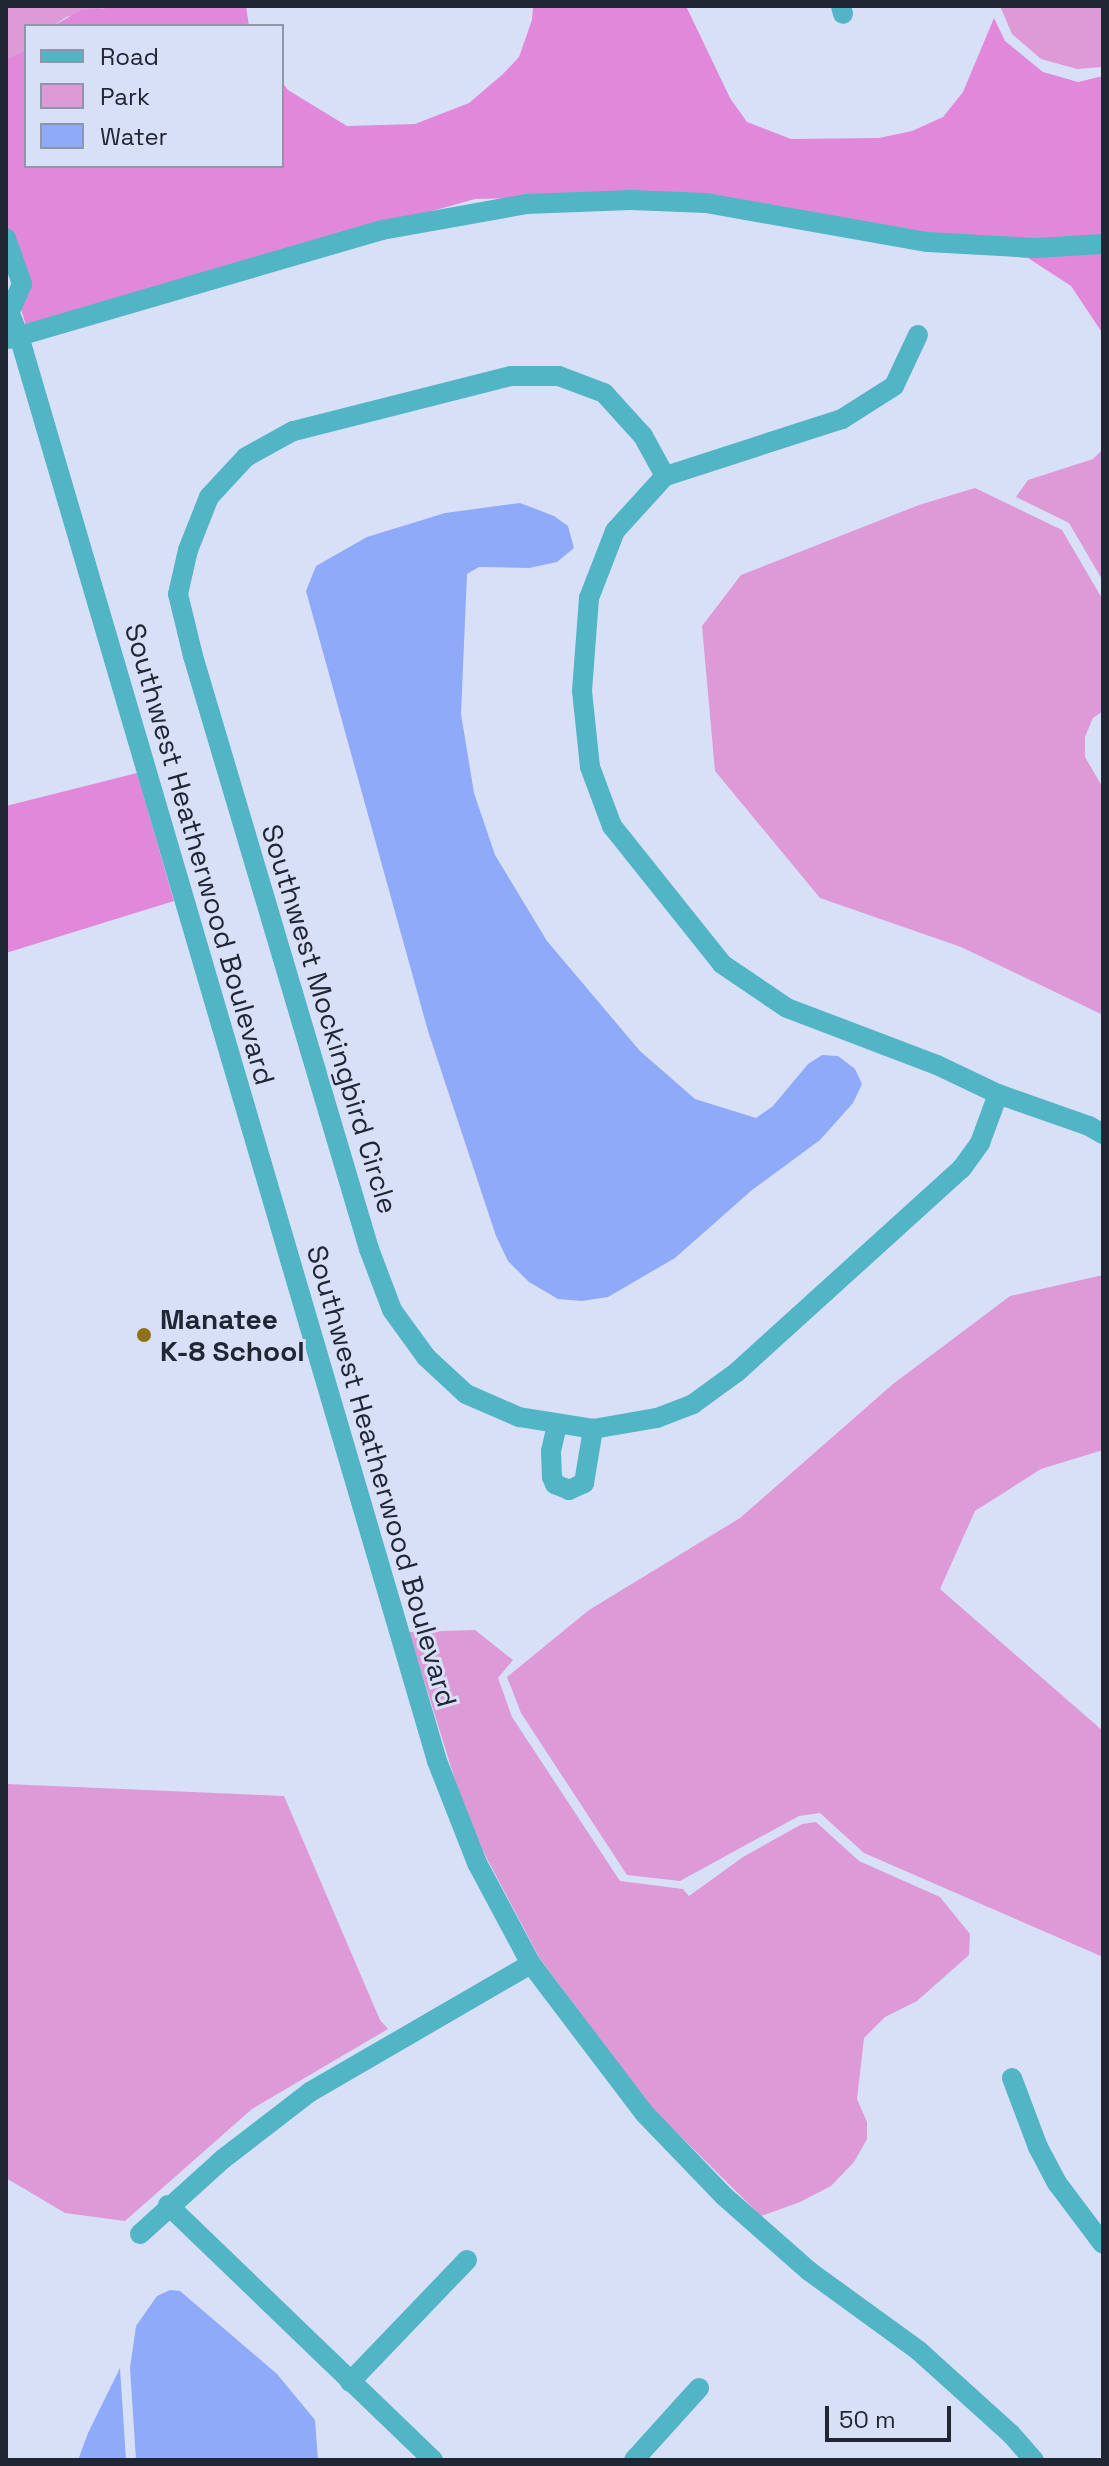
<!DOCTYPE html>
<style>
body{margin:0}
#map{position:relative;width:1109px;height:2466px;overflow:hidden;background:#d8e0f8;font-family:"Space Grotesk",sans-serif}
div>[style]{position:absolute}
.green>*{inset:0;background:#de99d7}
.forest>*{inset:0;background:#e288db}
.water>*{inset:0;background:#90aafa}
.minor>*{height:20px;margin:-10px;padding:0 10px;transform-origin:10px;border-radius:10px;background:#52b5c5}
.dots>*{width:22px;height:22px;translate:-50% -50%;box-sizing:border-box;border:4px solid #d8e0f8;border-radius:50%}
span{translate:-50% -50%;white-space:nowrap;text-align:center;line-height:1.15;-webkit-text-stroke:6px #d8e0f8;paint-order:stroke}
.street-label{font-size:28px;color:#212634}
.poi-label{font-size:28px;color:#212634;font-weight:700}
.left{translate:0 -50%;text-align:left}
.frame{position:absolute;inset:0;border:8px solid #212634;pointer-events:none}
.legend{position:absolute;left:24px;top:24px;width:260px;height:144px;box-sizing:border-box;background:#d8e0f8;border:2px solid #8f96aa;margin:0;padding:10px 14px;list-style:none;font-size:24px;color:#212634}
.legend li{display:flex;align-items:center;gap:16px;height:40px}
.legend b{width:40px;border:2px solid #8f96aa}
.scale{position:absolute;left:825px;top:2406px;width:126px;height:36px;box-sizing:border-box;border:4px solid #212634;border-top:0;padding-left:10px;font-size:24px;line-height:28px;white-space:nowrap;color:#212634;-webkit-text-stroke:6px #d8e0f8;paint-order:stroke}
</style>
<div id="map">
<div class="green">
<div style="clip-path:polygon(6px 6px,133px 6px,103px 8px,66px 17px,53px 26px,26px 26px,26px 50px,6px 59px)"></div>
<div style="clip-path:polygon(1000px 6px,1103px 6px,1103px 67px,1077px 69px,1041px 59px,1012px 34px)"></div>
<div style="clip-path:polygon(1103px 449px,1103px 581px,1069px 523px,1016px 497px,1028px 480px,1093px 459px)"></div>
<div style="clip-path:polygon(975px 488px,1062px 530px,1103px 600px,1103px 711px,1093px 718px,1085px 737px,1085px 757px,1103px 788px,1103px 1015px,961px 947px,820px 898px,715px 771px,702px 626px,741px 575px,919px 505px)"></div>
<div style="clip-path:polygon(1103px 1275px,1103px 1450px,1041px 1469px,975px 1511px,940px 1589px,1103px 1731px,1103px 1957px,864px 1853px,820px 1813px,799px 1816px,680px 1881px,627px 1875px,521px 1713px,507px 1677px,589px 1610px,740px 1518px,893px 1384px,1010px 1296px)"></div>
<div style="clip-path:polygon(475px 1630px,513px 1660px,498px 1678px,512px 1717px,620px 1881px,683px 1889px,689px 1896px,743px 1857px,802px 1824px,816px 1822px,859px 1861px,940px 1897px,970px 1934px,969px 1955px,917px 2001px,885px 2017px,864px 2038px,857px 2099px,867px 2122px,867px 2139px,854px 2162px,831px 2186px,800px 2202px,761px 2216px,652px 2108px,540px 1959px,482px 1849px,456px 1783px,409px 1632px)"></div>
<div style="clip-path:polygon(6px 1784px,284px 1796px,380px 2020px,388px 2029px,252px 2109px,125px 2221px,65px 2213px,6px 2178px)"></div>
</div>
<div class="forest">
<div style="clip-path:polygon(133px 6px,246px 6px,249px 26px,53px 26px,81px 10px)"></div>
<div style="clip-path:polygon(533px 6px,686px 6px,730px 98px,747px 122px,791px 139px,879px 138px,912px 131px,943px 117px,963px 92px,994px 18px,1005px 41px,1043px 72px,1078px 82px,1103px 76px,1103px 235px,1037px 239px,930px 233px,707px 194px,475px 199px,26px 325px,6px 264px,6px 59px,26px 50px,26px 166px,282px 166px,282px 82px,288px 90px,347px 126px,415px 124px,469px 103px,503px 74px,519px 57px,532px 20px)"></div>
<div style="clip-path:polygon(1103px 253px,1103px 334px,1071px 286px,1028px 258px,998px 255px)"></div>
<div style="clip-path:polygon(137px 773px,174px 901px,6px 953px,6px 806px)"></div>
</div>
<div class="water">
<div style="clip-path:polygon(520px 503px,554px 516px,568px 526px,574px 548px,557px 562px,529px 568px,479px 567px,467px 574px,461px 714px,474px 793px,495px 855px,547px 941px,640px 1051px,695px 1099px,756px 1118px,773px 1106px,808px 1064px,822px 1055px,838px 1056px,855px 1069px,862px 1084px,853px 1103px,820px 1140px,752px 1190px,675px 1258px,608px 1297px,582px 1301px,558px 1299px,529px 1282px,508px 1261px,496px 1236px,428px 1031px,306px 591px,316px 566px,367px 537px,445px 513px)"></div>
<div style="clip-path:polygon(170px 2290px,180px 2291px,277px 2374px,315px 2420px,318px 2460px,136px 2460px,130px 2368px,136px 2326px,157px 2296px)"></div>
<div style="clip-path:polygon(120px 2368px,126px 2460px,78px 2460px,88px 2433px)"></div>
</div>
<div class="minor">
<div style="left:841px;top:6px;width:8px;rotate:76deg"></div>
<div style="left:6px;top:238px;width:49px;rotate:70.8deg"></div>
<div style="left:22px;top:284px;width:27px;rotate:114deg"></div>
<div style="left:6px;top:304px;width:35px;rotate:68deg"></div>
<div style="left:19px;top:336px;width:1485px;rotate:73.65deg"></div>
<div style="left:437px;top:1761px;width:110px;rotate:68.6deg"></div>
<div style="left:477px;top:1863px;width:115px;rotate:61.9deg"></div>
<div style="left:531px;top:1964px;width:188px;rotate:52.8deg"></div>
<div style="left:645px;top:2114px;width:115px;rotate:46.1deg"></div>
<div style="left:725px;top:2197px;width:112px;rotate:41.4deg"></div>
<div style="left:809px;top:2271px;width:136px;rotate:36deg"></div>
<div style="left:919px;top:2351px;width:124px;rotate:42.1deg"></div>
<div style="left:1011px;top:2434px;width:35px;rotate:49deg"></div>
<div style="left:918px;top:335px;width:56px;rotate:115.2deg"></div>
<div style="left:894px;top:386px;width:62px;rotate:147.6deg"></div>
<div style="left:842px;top:419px;width:186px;rotate:162.1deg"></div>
<div style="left:665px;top:476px;width:74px;rotate:132.3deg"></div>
<div style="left:615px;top:531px;width:72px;rotate:111.2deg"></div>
<div style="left:589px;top:598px;width:93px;rotate:94.3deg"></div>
<div style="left:582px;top:691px;width:76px;rotate:84deg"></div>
<div style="left:590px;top:767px;width:63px;rotate:69.6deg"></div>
<div style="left:612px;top:826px;width:176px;rotate:51.4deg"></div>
<div style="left:722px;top:964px;width:78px;rotate:34.1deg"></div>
<div style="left:787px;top:1008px;width:160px;rotate:20.8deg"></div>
<div style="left:937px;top:1065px;width:68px;rotate:25.4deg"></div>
<div style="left:998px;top:1094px;width:96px;rotate:19.4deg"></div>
<div style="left:1089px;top:1126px;width:16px;rotate:30deg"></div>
<div style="left:9px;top:339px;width:389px;rotate:-16.3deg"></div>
<div style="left:382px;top:230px;width:146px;rotate:-10.2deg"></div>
<div style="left:526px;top:204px;width:105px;rotate:-2.2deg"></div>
<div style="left:631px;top:200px;width:75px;rotate:2.3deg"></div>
<div style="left:706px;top:203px;width:225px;rotate:10deg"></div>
<div style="left:928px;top:242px;width:108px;rotate:3.2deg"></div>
<div style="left:1036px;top:248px;width:67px;rotate:-3.4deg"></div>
<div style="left:665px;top:476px;width:46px;rotate:-118.8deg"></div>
<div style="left:643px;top:436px;width:58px;rotate:-132.2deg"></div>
<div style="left:604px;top:393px;width:48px;rotate:-159.3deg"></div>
<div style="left:559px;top:376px;width:48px;rotate:180deg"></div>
<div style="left:511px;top:376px;width:225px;rotate:165.8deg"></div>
<div style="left:293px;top:431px;width:54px;rotate:151deg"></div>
<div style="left:246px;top:457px;width:54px;rotate:132.8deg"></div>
<div style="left:209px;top:497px;width:57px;rotate:111.6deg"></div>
<div style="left:188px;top:550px;width:45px;rotate:102.8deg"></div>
<div style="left:178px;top:594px;width:64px;rotate:76.4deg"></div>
<div style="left:193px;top:656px;width:619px;rotate:73.47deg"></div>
<div style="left:369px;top:1249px;width:65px;rotate:69.3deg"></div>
<div style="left:392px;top:1310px;width:58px;rotate:54.1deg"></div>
<div style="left:426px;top:1357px;width:54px;rotate:42.8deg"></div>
<div style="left:466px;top:1394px;width:58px;rotate:23.5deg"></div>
<div style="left:519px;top:1417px;width:75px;rotate:9.2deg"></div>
<div style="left:593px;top:1429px;width:65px;rotate:-9.8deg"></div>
<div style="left:657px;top:1418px;width:39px;rotate:-21deg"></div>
<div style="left:693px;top:1404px;width:54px;rotate:-36deg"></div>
<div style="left:737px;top:1372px;width:304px;rotate:-42.2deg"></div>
<div style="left:962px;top:1168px;width:31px;rotate:-54deg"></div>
<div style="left:980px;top:1143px;width:52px;rotate:-69.8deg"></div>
<div style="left:557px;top:1425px;width:27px;rotate:103deg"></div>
<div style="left:551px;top:1451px;width:26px;rotate:88deg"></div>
<div style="left:552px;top:1477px;width:8px;rotate:67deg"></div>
<div style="left:555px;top:1484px;width:15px;rotate:23deg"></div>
<div style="left:569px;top:1490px;width:17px;rotate:-25deg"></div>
<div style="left:584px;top:1483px;width:55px;rotate:-80.5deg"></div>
<div style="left:1012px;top:2078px;width:74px;rotate:69.4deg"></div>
<div style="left:1038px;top:2147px;width:41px;rotate:62.2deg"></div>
<div style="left:1057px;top:2183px;width:76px;rotate:53deg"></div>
<div style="left:168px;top:2205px;width:368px;rotate:43.9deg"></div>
<div style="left:140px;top:2234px;width:112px;rotate:-42.1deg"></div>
<div style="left:223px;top:2159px;width:110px;rotate:-37.6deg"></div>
<div style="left:310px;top:2092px;width:255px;rotate:-30.1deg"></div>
<div style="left:350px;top:2382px;width:169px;rotate:-46.2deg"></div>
<div style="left:634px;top:2460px;width:97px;rotate:-47.9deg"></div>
</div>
<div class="dots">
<div style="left:144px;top:1335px;background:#8f7216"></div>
</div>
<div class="street-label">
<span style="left:200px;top:854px;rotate:74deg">Southwest Heatherwood Boulevard</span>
<span style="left:330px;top:1019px;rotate:73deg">Southwest Mockingbird Circle</span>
<span style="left:382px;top:1476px;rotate:74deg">Southwest Heatherwood Boulevard</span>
</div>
<div class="poi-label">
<span class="left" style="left:160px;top:1335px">Manatee<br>K-8 School</span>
</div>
<div class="frame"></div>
<ul class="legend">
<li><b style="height:10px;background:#52b5c5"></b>Road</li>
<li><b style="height:22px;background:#de99d7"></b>Park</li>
<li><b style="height:22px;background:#90aafa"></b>Water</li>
</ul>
<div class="scale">50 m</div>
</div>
